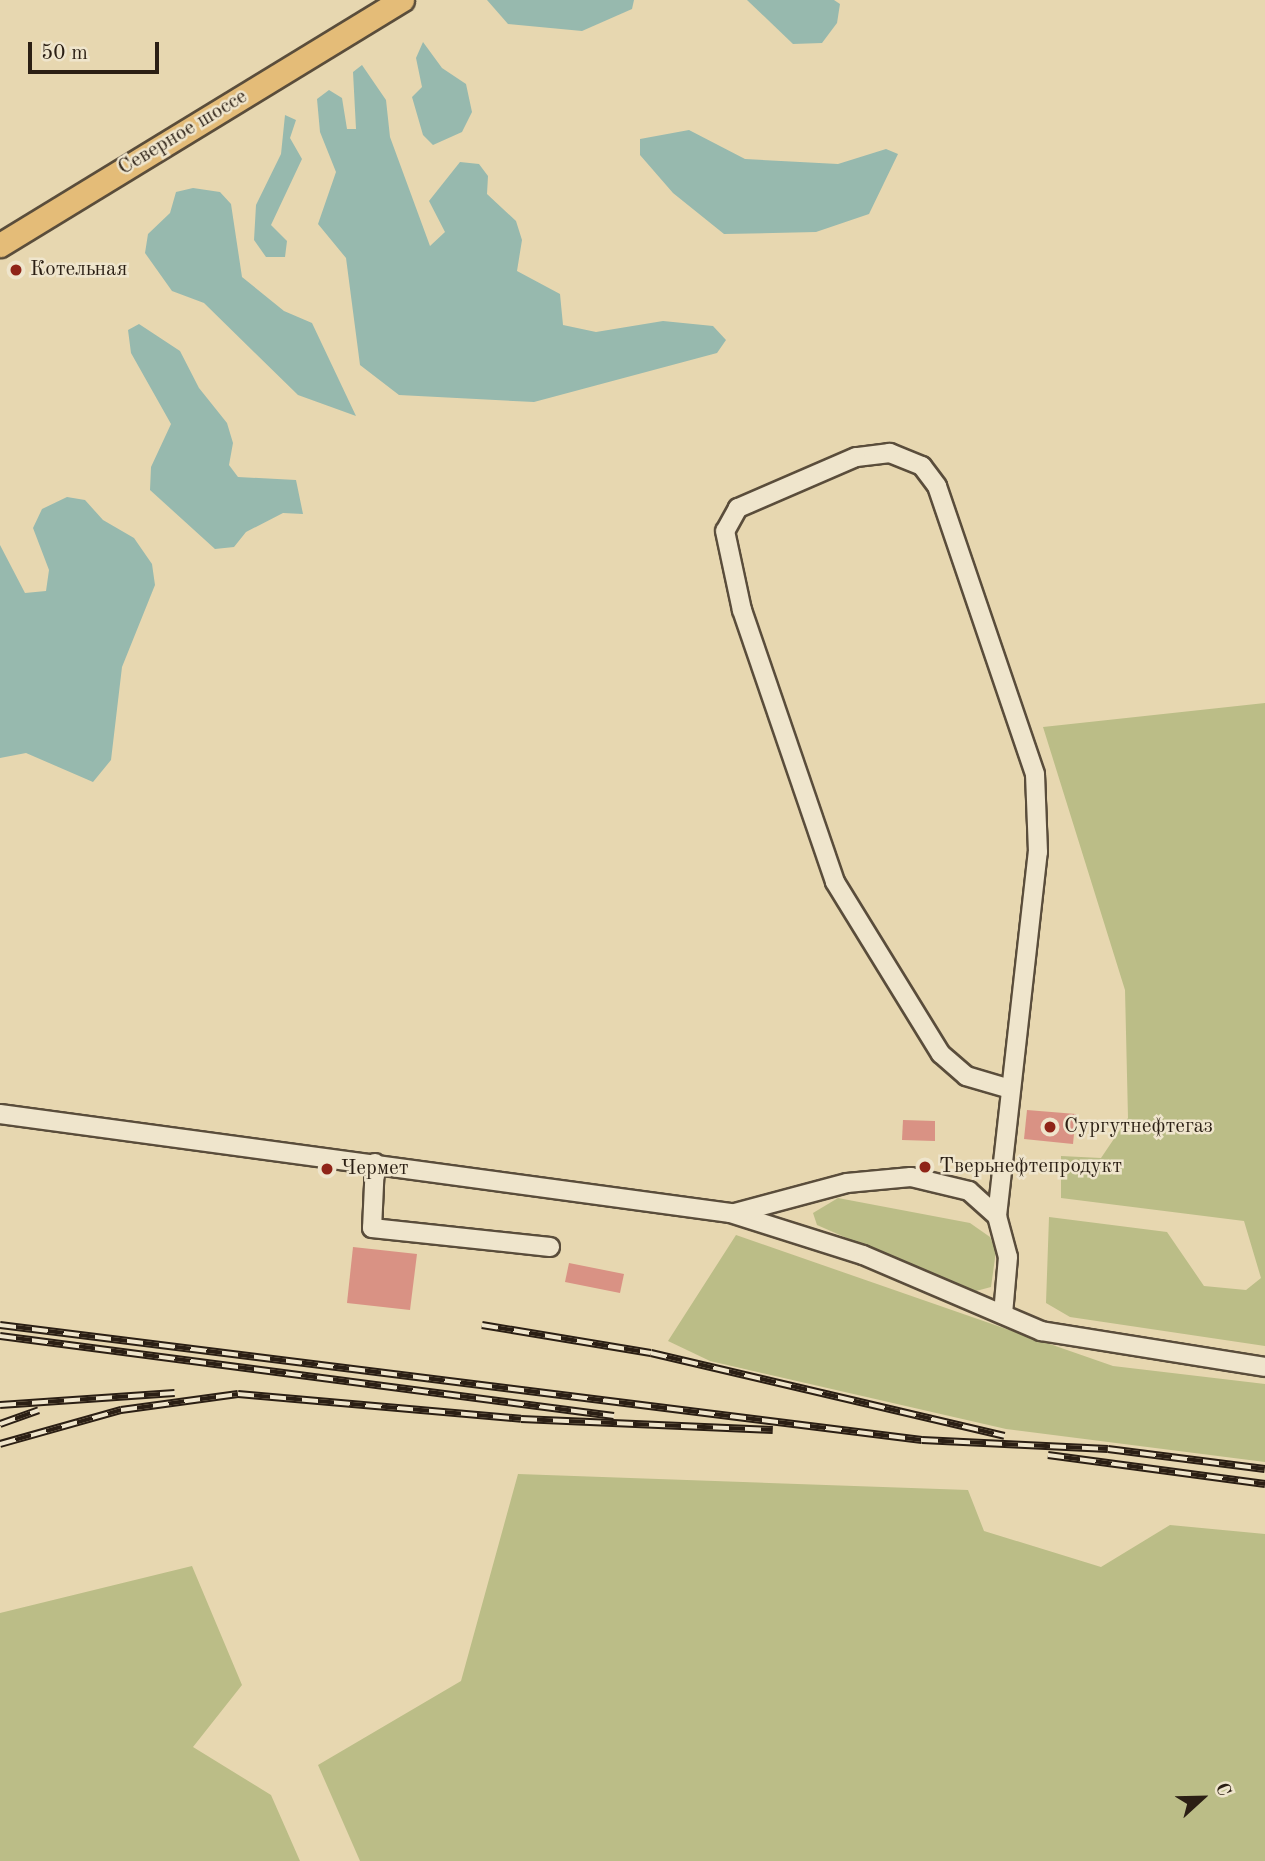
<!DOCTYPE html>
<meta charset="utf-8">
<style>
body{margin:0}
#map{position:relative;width:1265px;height:1861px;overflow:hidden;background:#e7d7b0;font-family:"Old Standard TT",serif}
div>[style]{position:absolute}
.green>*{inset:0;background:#bbbd87}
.water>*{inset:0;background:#97b9ae}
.building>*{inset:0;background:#d99284}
.roads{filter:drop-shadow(2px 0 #5a4d3b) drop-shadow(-2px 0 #5a4d3b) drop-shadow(0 2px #5a4d3b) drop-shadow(0 -2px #5a4d3b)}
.minor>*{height:18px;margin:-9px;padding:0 9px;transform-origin:9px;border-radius:9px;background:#efe5cc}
.major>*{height:23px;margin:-11.5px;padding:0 11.5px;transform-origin:11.5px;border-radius:11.5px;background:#e4bc78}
.rail>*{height:8px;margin-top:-4px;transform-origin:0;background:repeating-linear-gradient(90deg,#efe5cc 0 16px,#2b1f14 0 32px);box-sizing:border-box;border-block:2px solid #2b1f14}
.dots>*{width:19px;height:19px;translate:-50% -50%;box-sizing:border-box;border:4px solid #efe5cc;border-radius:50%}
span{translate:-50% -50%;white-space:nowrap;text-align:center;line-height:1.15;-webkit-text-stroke:5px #efe5cc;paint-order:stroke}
.street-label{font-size:21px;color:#2b1f14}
.poi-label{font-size:21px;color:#2b1f14}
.left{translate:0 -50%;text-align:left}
.north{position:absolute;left:1167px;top:1763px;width:70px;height:70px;-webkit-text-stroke:5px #efe5cc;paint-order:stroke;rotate:68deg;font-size:19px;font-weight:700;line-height:28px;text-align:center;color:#2b1f14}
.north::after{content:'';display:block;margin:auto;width:24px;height:32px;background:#2b1f14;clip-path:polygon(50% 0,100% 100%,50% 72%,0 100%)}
.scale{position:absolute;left:28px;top:42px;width:131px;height:32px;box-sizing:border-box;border:4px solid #2b1f14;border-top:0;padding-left:9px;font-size:21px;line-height:24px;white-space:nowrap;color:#2b1f14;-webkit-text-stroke:5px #efe5cc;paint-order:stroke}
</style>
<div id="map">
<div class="green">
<div style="clip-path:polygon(1265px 703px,1265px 1346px,1070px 1317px,1046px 1303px,1049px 1217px,1167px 1232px,1204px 1286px,1246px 1290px,1261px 1278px,1244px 1221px,1061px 1198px,1061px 1156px,1101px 1158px,1128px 1118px,1125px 990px,1043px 727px)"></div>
<div style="clip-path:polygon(838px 1198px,970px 1223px,990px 1237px,996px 1251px,991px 1287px,976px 1291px,945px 1281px,817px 1225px,813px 1213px)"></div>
<div style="clip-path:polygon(736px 1235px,1113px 1366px,1265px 1384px,1265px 1462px,1006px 1429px,710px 1361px,668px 1341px)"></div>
<div style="clip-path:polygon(518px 1474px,968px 1490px,984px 1531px,1101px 1567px,1170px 1525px,1265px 1534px,1265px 1861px,360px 1861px,318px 1765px,461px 1681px)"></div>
<div style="clip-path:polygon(192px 1566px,242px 1685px,193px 1747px,271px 1795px,300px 1861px,0 1861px,0 1613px)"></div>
</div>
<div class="water">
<div style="clip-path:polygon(487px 0,634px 0,632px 9px,582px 31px,508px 24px)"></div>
<div style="clip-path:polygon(747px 0,834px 0,840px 4px,837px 23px,822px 43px,793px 44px)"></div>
<div style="clip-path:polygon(423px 42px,442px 68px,466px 84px,472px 112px,462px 132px,433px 145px,423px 135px,412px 97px,422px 87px,416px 58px)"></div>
<div style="clip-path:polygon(362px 65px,386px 100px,390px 137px,430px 246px,445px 232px,429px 201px,460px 162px,479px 164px,488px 176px,487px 194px,516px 221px,522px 240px,517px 271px,560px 294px,563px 325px,596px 332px,663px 321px,713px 326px,726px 340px,717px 353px,534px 402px,399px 395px,360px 365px,346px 258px,318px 224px,336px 172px,320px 132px,317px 99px,329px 90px,342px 98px,347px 129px,356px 129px,353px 72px)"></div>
<div style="clip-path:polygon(285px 115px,296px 120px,290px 138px,302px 159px,271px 225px,287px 241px,285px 257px,266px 257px,254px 240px,256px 205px,281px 154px)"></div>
<div style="clip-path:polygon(689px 130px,745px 159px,838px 164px,886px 149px,898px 154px,869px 214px,816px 232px,724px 234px,673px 193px,640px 155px,640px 139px)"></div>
<div style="clip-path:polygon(193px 188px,220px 192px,231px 204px,242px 277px,284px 311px,312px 323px,356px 416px,298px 395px,204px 303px,172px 291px,145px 253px,148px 234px,170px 213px,176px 192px)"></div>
<div style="clip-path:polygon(139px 324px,180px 351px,199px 388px,227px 423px,233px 443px,229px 465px,238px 477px,296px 480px,303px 514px,283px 513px,246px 532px,234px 547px,215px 549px,150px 490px,151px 467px,171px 424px,131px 353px,128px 330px)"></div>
<div style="clip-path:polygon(67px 497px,85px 500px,103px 520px,134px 538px,152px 564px,155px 585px,122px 667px,111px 760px,93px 782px,26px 753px,0 758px,0 545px,25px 593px,46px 591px,49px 570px,33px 528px,42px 509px)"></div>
</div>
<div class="building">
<div style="clip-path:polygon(1027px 1110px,1076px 1114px,1073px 1144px,1024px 1139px)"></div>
<div style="clip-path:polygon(903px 1120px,935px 1121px,935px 1141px,902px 1140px)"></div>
<div style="clip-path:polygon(353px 1247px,417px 1254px,410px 1310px,347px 1303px)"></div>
<div style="clip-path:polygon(569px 1263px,624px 1274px,620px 1293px,565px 1282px)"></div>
</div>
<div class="roads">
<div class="minor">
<div style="left:0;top:1114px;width:737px;rotate:7.72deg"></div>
<div style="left:730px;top:1213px;width:139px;rotate:17.5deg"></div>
<div style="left:863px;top:1255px;width:194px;rotate:23.1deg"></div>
<div style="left:1041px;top:1331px;width:227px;rotate:9.1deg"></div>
<div style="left:375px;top:1163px;width:65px;rotate:92.6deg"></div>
<div style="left:372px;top:1228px;width:179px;rotate:6.1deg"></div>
<div style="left:735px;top:1213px;width:116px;rotate:-15deg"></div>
<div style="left:847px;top:1183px;width:64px;rotate:-5.4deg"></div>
<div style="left:911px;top:1177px;width:60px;rotate:13.6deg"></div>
<div style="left:969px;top:1191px;width:38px;rotate:42deg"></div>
<div style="left:997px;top:1216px;width:42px;rotate:75deg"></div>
<div style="left:1008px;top:1257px;width:57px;rotate:95deg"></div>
<div style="left:997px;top:1216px;width:366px;rotate:-83.6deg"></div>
<div style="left:1038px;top:852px;width:78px;rotate:-92.2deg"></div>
<div style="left:1035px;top:774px;width:304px;rotate:-108.8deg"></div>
<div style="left:937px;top:486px;width:25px;rotate:-127deg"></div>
<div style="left:922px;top:466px;width:35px;rotate:-158deg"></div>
<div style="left:890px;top:453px;width:34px;rotate:173deg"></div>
<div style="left:856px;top:457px;width:129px;rotate:156.6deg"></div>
<div style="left:738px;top:508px;width:26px;rotate:119deg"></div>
<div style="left:725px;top:531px;width:81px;rotate:77.9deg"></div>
<div style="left:742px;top:610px;width:287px;rotate:71.1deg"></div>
<div style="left:835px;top:882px;width:202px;rotate:58.4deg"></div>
<div style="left:941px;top:1054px;width:33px;rotate:41deg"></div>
<div style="left:966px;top:1076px;width:43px;rotate:16.3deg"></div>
</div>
<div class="major">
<div style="left:0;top:245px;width:471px;rotate:-31.4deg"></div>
</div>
</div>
<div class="rail">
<div style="left:0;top:1325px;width:929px;rotate:7.11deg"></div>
<div style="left:922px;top:1440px;width:186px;rotate:2.8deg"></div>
<div style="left:1108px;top:1449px;width:158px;rotate:7.3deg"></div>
<div style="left:482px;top:1325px;width:171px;rotate:9.4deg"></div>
<div style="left:651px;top:1353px;width:363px;rotate:13.2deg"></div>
<div style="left:0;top:1336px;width:619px;rotate:7.42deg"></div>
<div style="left:0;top:1405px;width:175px;rotate:-3.9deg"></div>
<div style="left:0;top:1424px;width:41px;rotate:-19.7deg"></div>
<div style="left:0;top:1444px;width:126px;rotate:-15.7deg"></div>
<div style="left:121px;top:1410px;width:118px;rotate:-7.8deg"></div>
<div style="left:238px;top:1394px;width:284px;rotate:5deg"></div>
<div style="left:521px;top:1419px;width:252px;rotate:2.5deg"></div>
<div style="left:1048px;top:1455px;width:219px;rotate:7.6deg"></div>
</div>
<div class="dots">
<div style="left:16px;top:270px;background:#8f2418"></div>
<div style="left:1050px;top:1127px;background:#8f2418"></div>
<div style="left:925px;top:1167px;background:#8f2418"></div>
<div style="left:327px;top:1169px;background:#8f2418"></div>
</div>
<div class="street-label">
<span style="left:183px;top:133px;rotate:-31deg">Северное шоссе</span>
</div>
<div class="poi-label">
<span class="left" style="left:30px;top:270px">Котельная</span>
<span class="left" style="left:1064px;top:1127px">Сургутнефтегаз</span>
<span class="left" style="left:939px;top:1167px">Тверьнефтепродукт</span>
<span class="left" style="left:341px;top:1169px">Чермет</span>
</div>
<div class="north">С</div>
<div class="scale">50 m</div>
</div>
